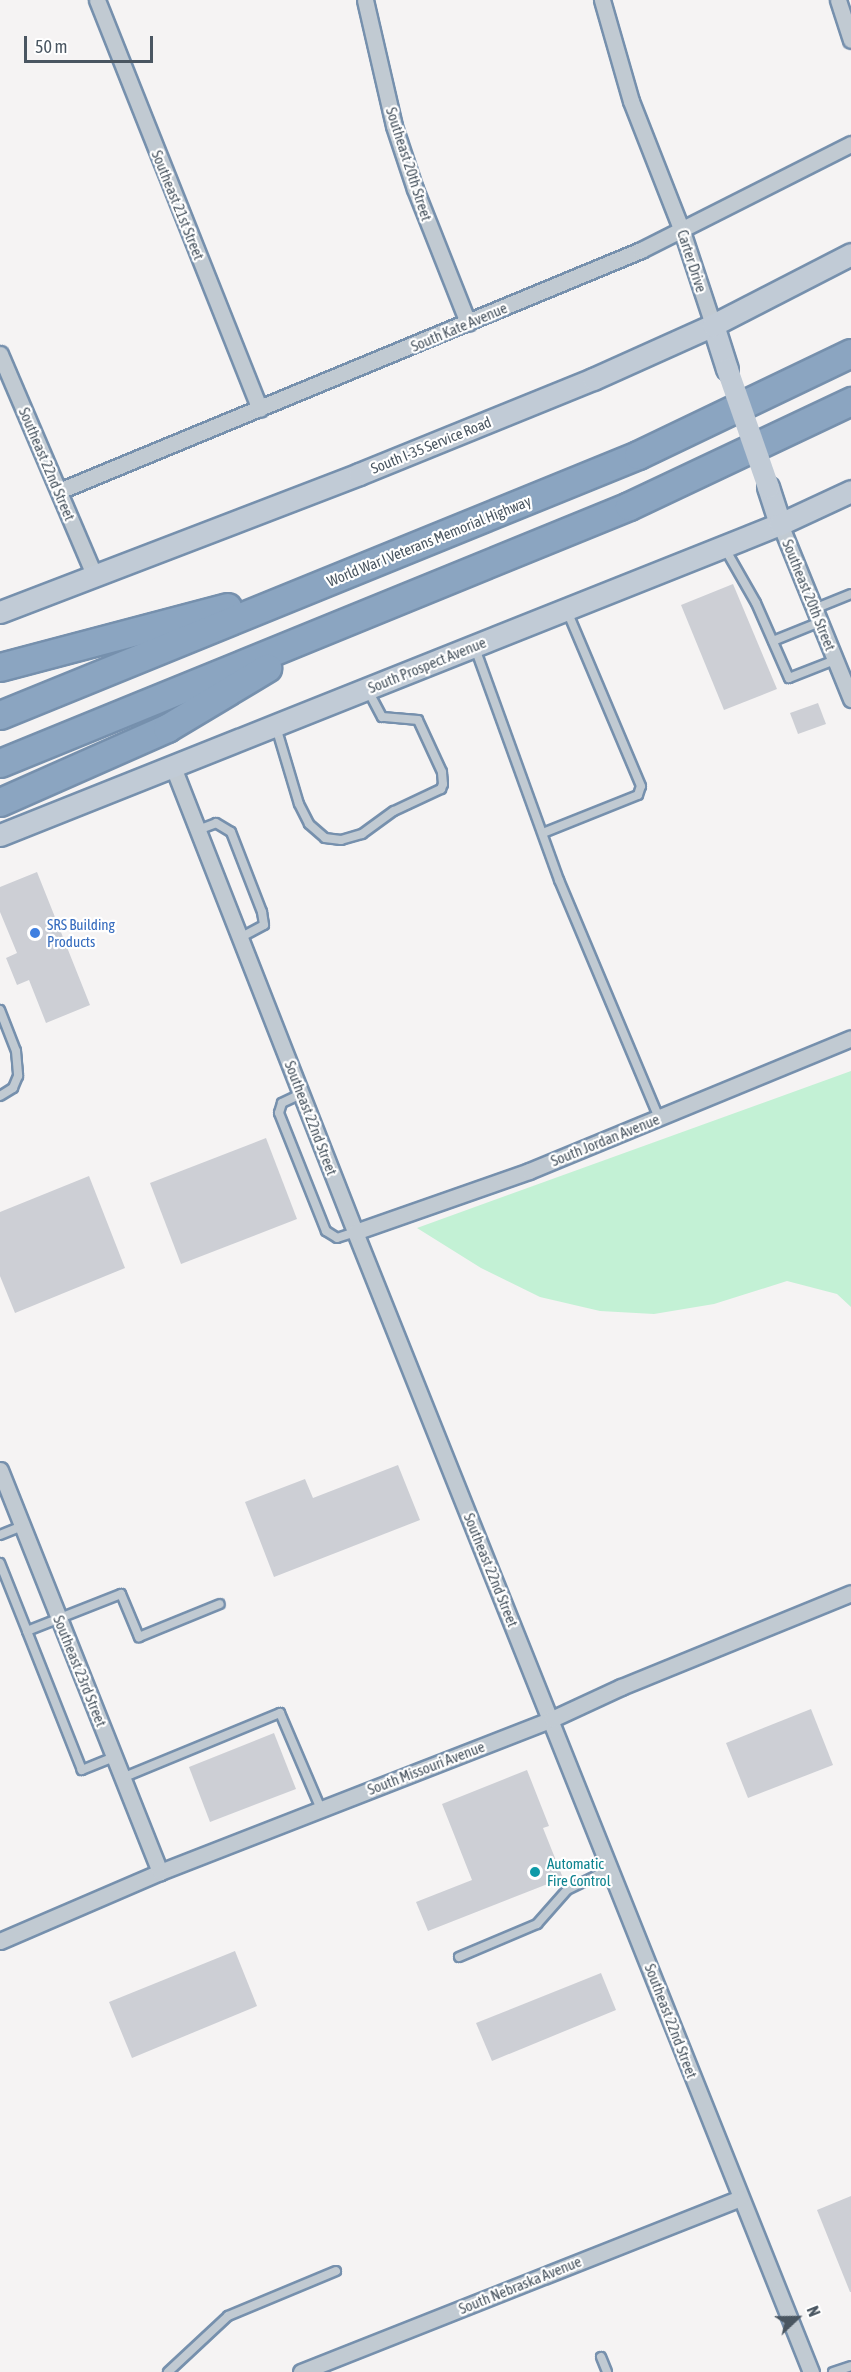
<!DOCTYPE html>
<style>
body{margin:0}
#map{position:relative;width:851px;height:2372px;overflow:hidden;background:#f5f3f3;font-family:"Asap Condensed",sans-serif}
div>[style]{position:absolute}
.green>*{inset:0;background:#c3f1d5}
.building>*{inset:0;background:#cdcfd5}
.roads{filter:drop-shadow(2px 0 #7690ad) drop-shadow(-2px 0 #7690ad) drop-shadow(0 2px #7690ad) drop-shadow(0 -2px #7690ad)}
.lane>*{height:8px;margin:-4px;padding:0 4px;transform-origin:4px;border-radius:4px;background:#c1cad2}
.street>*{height:15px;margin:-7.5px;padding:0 7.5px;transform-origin:7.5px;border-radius:7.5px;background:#c1cad2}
.secondary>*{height:21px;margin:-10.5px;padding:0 10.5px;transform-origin:10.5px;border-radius:10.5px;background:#c1cbd6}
.highway>*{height:27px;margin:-13.5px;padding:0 13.5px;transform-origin:13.5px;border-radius:13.5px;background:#8ba5c1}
.secondary-bridge>*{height:21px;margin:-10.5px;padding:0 10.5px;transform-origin:10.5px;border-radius:10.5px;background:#c1cbd6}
.dots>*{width:16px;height:16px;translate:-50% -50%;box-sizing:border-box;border:3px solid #fff;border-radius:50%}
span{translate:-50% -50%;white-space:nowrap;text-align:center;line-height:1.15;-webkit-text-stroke:4.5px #fff;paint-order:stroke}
.street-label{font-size:15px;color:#4a5661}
.shop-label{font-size:15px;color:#366cbe}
.left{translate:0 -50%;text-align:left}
.culture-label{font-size:15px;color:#0d838f}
.north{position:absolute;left:767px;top:2288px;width:60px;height:60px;-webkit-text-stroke:4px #fff;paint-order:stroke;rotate:68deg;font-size:16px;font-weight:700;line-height:24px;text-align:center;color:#4a5661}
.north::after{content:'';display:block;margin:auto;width:21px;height:27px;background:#4a5661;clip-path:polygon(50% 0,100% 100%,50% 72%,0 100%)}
.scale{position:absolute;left:24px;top:36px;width:129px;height:27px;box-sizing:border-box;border:3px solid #4a5661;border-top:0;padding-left:8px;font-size:18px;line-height:21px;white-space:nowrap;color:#4a5661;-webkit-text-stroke:4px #fff;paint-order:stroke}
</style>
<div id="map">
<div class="green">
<div style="clip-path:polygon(851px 1071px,851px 1307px,837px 1294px,787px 1281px,714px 1304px,654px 1314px,600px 1311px,540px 1297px,481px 1268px,417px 1228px)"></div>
</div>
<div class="building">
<div style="clip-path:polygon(733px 584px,777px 689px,724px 710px,681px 605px)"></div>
<div style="clip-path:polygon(818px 703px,826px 724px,798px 734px,790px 713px)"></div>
<div style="clip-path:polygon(37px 872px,90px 1005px,46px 1023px,29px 980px,17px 985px,6px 958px,17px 953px,0 912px,0 887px)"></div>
<div style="clip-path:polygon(266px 1138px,297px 1219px,181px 1264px,150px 1183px)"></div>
<div style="clip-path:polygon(89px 1176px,125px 1268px,15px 1313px,0 1276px,0 1212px)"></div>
<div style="clip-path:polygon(398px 1465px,420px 1520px,274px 1577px,245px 1502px,305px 1479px,313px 1498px)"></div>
<div style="clip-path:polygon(811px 1709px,833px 1765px,748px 1798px,726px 1743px)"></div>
<div style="clip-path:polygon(274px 1733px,296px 1789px,210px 1822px,189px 1767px)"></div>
<div style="clip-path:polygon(527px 1770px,549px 1826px,543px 1828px,563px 1878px,428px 1931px,416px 1902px,472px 1880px,442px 1804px)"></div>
<div style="clip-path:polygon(235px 1951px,257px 2006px,132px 2058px,109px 2002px)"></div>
<div style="clip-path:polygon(601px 1973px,616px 2010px,492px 2061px,476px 2023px)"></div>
<div style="clip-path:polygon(851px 2196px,851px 2292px,850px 2292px,817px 2210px)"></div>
</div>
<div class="roads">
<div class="lane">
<div style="left:724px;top:547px;width:64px;rotate:60.3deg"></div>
<div style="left:756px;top:603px;width:82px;rotate:66.3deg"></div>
<div style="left:789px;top:678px;width:49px;rotate:-21.4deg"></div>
<div style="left:814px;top:609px;width:40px;rotate:-22deg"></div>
<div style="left:773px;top:641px;width:51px;rotate:-22deg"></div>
<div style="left:475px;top:648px;width:247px;rotate:70.1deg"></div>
<div style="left:559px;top:880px;width:258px;rotate:67.2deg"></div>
<div style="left:276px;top:727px;width:80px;rotate:73.4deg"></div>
<div style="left:299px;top:804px;width:22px;rotate:63deg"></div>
<div style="left:309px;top:824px;width:21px;rotate:41deg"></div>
<div style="left:325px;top:838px;width:16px;rotate:7deg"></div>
<div style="left:341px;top:840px;width:22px;rotate:-16deg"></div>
<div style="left:362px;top:834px;width:39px;rotate:-36deg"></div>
<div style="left:394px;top:811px;width:52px;rotate:-25.1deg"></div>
<div style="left:441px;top:789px;width:5px;rotate:-68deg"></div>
<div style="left:443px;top:784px;width:12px;rotate:-95deg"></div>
<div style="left:442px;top:772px;width:57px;rotate:-114.8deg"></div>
<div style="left:418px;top:720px;width:36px;rotate:-175deg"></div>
<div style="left:382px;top:717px;width:32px;rotate:-118deg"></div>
<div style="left:198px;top:830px;width:19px;rotate:-21deg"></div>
<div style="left:216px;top:823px;width:17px;rotate:31deg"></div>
<div style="left:231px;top:832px;width:86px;rotate:68.8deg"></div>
<div style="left:262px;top:912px;width:13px;rotate:81deg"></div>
<div style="left:264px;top:925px;width:27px;rotate:152deg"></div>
<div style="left:543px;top:833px;width:102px;rotate:-21.8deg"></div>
<div style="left:638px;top:795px;width:9px;rotate:-72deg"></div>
<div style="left:641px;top:786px;width:190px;rotate:-112.9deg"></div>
<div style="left:0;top:1010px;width:44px;rotate:68.7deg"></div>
<div style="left:16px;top:1051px;width:25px;rotate:85deg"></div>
<div style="left:18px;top:1076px;width:13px;rotate:113deg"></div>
<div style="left:13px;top:1088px;width:15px;rotate:148deg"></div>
<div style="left:301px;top:1094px;width:21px;rotate:155deg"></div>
<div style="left:282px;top:1103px;width:10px;rotate:107deg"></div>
<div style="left:279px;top:1113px;width:127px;rotate:68.3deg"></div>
<div style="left:326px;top:1231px;width:13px;rotate:32deg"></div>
<div style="left:337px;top:1238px;width:19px;rotate:-18deg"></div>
<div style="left:0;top:1535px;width:24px;rotate:-22deg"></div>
<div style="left:0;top:1563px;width:73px;rotate:68.3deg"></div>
<div style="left:114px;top:1757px;width:35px;rotate:158deg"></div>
<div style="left:82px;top:1770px;width:149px;rotate:-111.6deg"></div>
<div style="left:27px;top:1631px;width:101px;rotate:-21.5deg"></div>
<div style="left:121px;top:1594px;width:47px;rotate:67.3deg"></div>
<div style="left:139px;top:1637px;width:87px;rotate:-22.2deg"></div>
<div style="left:122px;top:1778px;width:171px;rotate:-22.4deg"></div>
<div style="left:280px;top:1713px;width:104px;rotate:66.9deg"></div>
<div style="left:459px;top:1957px;width:85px;rotate:-22.9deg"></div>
<div style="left:537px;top:1924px;width:45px;rotate:-48.6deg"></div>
<div style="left:567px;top:1890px;width:48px;rotate:-26deg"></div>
<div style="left:601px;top:2357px;width:16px;rotate:68deg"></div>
<div style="left:168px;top:2372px;width:82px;rotate:-43deg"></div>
<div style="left:228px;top:2316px;width:117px;rotate:-22.6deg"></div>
<div style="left:833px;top:2372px;width:19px;rotate:-18deg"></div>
</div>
<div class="street">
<div style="left:97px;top:0;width:440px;rotate:68.3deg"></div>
<div style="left:365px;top:0;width:129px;rotate:77deg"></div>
<div style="left:394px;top:126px;width:66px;rotate:71.6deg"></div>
<div style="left:415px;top:189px;width:144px;rotate:68.4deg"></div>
<div style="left:602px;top:0;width:105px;rotate:74deg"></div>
<div style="left:631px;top:101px;width:140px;rotate:68.6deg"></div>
<div style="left:682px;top:231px;width:99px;rotate:71.7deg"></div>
<div style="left:838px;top:0;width:42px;rotate:72deg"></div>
<div style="left:0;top:354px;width:239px;rotate:66.9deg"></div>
<div style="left:59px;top:491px;width:630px;rotate:-22.49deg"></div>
<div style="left:641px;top:250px;width:235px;rotate:-26.8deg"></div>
<div style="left:780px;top:524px;width:189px;rotate:67.9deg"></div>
<div style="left:173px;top:767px;width:499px;rotate:68.6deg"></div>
<div style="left:355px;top:1232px;width:1228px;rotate:68.2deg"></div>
<div style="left:355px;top:1232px;width:184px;rotate:-19.3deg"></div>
<div style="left:529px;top:1171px;width:348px;rotate:-22.4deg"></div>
<div style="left:0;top:1470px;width:433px;rotate:68.3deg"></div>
<div style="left:0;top:1941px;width:174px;rotate:-23.3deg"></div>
<div style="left:160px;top:1872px;width:421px;rotate:-21.3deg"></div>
<div style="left:552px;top:1719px;width:76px;rotate:-24.9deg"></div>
<div style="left:621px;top:1687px;width:248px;rotate:-22.2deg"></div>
<div style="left:301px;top:2372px;width:472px;rotate:-21.6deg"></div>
</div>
<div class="secondary">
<div style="left:713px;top:325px;width:46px;rotate:72.3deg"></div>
<div style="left:768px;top:487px;width:39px;rotate:72deg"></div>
<div style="left:0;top:612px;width:385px;rotate:-21deg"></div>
<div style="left:359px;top:474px;width:253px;rotate:-22.1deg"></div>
<div style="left:593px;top:379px;width:132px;rotate:-24.2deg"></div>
<div style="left:713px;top:325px;width:155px;rotate:-27.2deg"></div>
<div style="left:0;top:835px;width:840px;rotate:-21.74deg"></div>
<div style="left:780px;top:524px;width:78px;rotate:-24.9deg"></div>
</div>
<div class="highway">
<div style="left:0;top:667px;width:235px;rotate:-14.8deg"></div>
<div style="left:0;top:715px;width:689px;rotate:-22.17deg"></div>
<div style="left:638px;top:455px;width:236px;rotate:-25.6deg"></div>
<div style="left:0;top:763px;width:679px;rotate:-22.22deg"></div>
<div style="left:629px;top:506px;width:246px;rotate:-25.3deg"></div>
<div style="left:0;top:802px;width:183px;rotate:-23.9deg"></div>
<div style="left:167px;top:728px;width:117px;rotate:-31deg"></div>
</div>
</div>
<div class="secondary-bridge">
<div style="left:727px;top:369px;width:125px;rotate:70.8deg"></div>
</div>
<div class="dots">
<div style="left:35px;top:933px;background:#3f7fe0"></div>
<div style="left:535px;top:1872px;background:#0f9aa8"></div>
</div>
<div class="street-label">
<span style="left:409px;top:164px;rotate:72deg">Southeast 20th Street</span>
<span style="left:178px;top:205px;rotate:68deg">Southeast 21st Street</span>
<span style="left:692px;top:261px;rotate:72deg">Carter Drive</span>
<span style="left:459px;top:327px;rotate:-23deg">South Kate Avenue</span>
<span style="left:431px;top:445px;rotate:-22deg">South I-35 Service Road</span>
<span style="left:47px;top:464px;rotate:67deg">Southeast 22nd Street</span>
<span style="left:429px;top:541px;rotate:-22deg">World War I Veterans Memorial Highway</span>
<span style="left:809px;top:595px;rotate:68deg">Southeast 20th Street</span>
<span style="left:427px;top:665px;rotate:-22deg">South Prospect Avenue</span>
<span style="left:311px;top:1118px;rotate:69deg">Southeast 22nd Street</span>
<span style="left:605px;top:1140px;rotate:-22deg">South Jordan Avenue</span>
<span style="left:491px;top:1570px;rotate:68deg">Southeast 22nd Street</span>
<span style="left:80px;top:1671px;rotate:68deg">Southeast 23rd Street</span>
<span style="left:426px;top:1768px;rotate:-21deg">South Missouri Avenue</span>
<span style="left:671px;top:2021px;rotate:69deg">Southeast 22nd Street</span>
<span style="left:520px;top:2285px;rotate:-22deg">South Nebraska Avenue</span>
</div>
<div class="shop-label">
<span class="left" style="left:47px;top:933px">SRS Building<br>Products</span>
</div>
<div class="culture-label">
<span class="left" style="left:547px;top:1872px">Automatic<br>Fire Control</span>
</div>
<div class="north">N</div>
<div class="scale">50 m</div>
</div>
